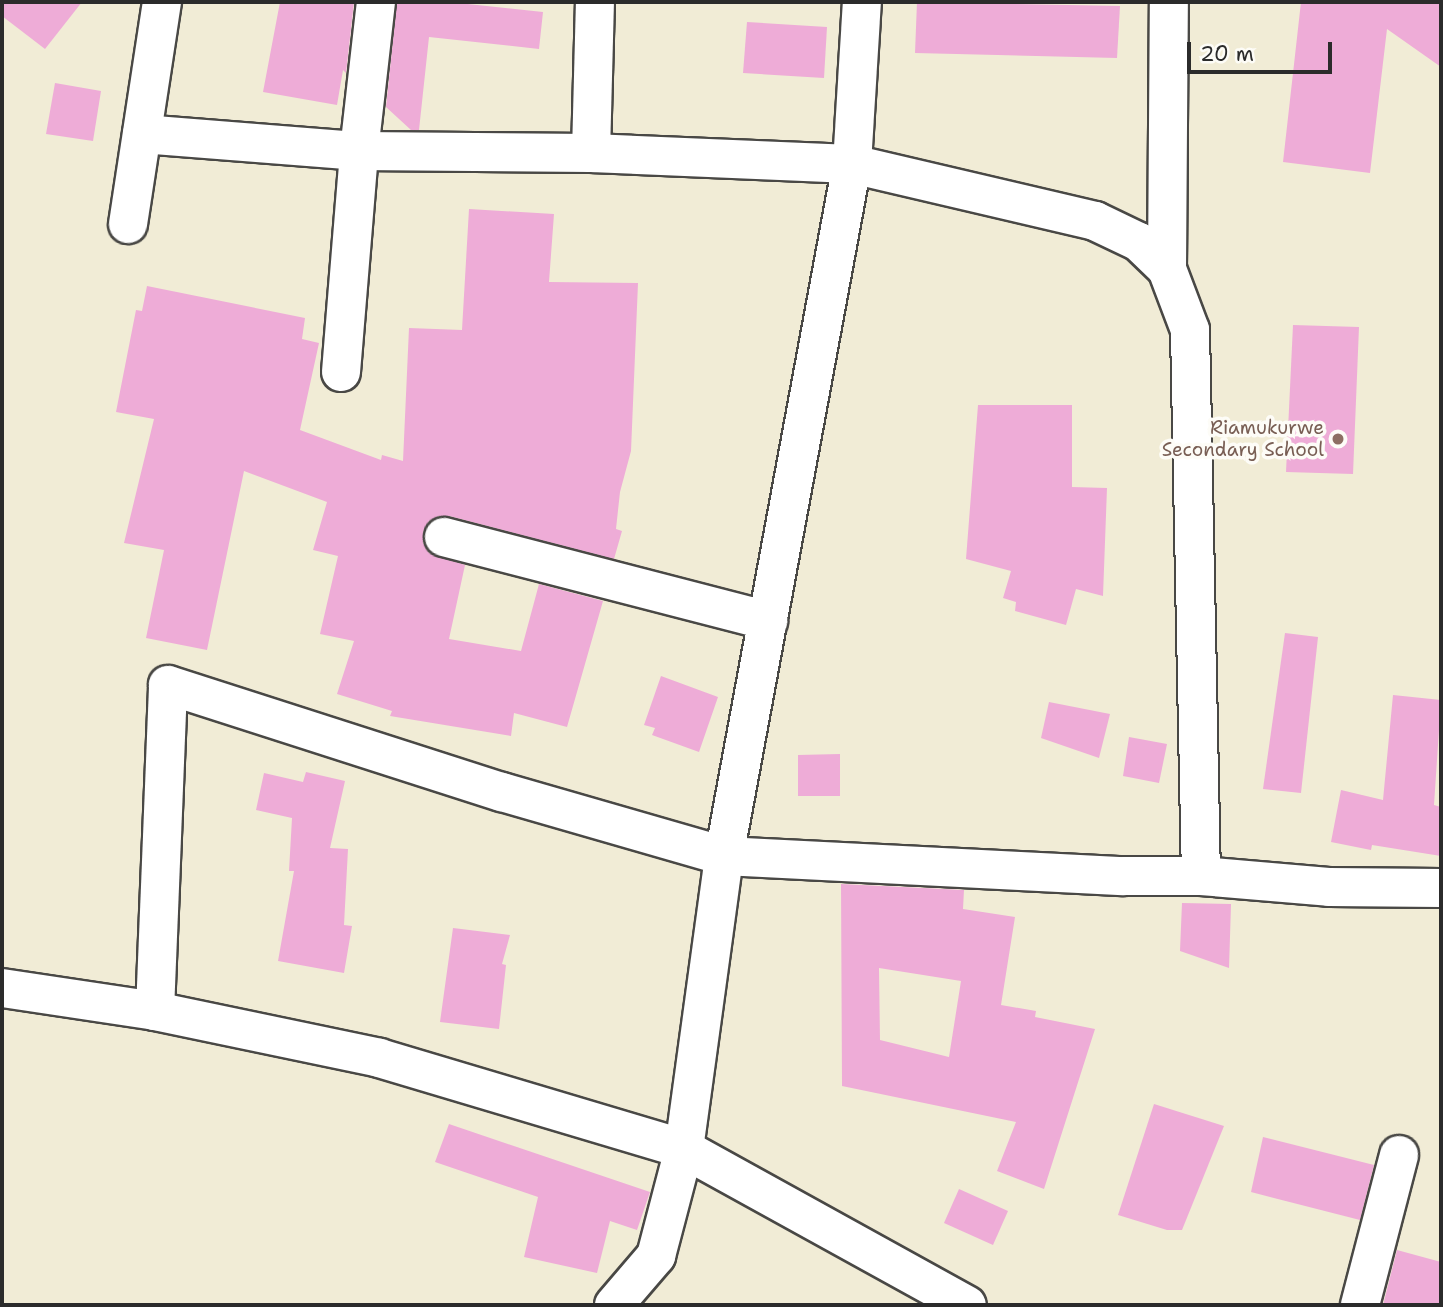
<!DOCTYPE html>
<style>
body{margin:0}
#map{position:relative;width:1443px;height:1307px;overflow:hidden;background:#f1ecd6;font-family:"Shantell Sans",sans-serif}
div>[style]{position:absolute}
.building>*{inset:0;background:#eeacd7}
.roads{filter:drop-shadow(2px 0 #494845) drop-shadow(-2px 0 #494845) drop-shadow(0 2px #494845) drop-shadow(0 -2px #494845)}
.minor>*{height:38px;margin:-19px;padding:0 19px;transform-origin:19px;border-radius:19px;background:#fff}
.dots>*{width:19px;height:19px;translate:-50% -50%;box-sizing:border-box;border:4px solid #fdfcf7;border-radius:50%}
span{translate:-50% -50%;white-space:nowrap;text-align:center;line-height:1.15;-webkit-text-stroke:7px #fdfcf7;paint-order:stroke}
.education-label{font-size:19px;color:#785e54}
.right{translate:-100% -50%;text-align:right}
.frame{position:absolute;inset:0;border:4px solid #2b2b2b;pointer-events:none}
.scale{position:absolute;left:1187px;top:42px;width:145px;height:32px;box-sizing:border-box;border:4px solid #2b2b2b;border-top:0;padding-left:9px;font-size:21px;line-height:24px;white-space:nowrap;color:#2b2b2b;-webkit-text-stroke:5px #fdfcf7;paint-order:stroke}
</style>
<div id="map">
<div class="building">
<div style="clip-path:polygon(2px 2px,82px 2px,45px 49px,2px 16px)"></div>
<div style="clip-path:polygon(280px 2px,354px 2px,346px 73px,343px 70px,337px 105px,263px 92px)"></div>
<div style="clip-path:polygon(397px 2px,449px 2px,543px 12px,539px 49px,429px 37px,419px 130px,411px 130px,386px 107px)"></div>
<div style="clip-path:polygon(917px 2px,1120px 6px,1117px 58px,915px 53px)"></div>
<div style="clip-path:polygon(1301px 2px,1441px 2px,1441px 67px,1387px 29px,1370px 173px,1283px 162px)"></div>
<div style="clip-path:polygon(747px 22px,827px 27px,824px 78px,743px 73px)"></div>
<div style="clip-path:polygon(55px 83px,101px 91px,93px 141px,46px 134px)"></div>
<div style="clip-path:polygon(469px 209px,554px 214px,549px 282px,638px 283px,631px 451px,620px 492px,616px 529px,622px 531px,614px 559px,449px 516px,439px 516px,429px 521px,423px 532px,423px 543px,429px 553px,465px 565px,449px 639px,521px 651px,539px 584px,603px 601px,567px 727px,514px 713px,511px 736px,390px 716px,392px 711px,337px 694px,354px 641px,320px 634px,338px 556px,313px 550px,327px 502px,244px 471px,207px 650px,146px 638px,164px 550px,124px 543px,154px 419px,116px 412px,136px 310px,142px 311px,147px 286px,305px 318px,302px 339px,319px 343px,300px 430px,381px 460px,382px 455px,403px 461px,409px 328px,462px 330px)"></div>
<div style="clip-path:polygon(1293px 325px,1359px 327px,1353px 474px,1286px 472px)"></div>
<div style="clip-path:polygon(978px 405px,1072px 405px,1072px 487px,1107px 488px,1103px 596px,1076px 589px,1066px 625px,1015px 611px,1016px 602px,1003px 598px,1011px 571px,966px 559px)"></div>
<div style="clip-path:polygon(1285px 633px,1318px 637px,1301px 793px,1263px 789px)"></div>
<div style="clip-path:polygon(661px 676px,718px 697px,699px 752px,652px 735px,655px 728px,644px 725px)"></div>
<div style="clip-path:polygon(1393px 695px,1441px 700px,1434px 805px,1441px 807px,1441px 856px,1372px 845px,1371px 850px,1331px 842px,1341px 790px,1383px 800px)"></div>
<div style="clip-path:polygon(1049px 702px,1110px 714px,1099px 758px,1041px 738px)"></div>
<div style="clip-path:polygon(1129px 737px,1167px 744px,1159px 783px,1123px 776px)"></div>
<div style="clip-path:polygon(840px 754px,840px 796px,798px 796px,798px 755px)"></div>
<div style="clip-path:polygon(306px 772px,345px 781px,330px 848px,348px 849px,344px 925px,352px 926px,344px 973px,278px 961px,294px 871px,289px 871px,292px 818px,256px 810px,264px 773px,303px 782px)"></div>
<div style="clip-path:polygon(evenodd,841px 884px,964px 890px,963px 909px,1015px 917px,1001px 1005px,1036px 1011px,1035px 1017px,1095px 1029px,1044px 1189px,997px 1171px,1016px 1122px,842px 1086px,841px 884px,879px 968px,961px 981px,949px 1057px,880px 1040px,879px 968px)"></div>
<div style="clip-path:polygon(1182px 903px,1231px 904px,1229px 968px,1180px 951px)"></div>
<div style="clip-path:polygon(453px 928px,510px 935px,502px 964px,506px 965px,499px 1029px,440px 1022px)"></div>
<div style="clip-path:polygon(1154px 1104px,1224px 1126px,1182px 1230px,1167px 1230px,1118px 1215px)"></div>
<div style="clip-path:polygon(449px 1124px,650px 1192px,637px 1230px,610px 1221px,597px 1273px,524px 1257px,538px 1197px,435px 1162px)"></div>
<div style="clip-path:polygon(1263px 1137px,1374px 1165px,1360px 1220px,1251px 1192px)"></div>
<div style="clip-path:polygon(959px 1189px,1008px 1211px,993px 1245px,944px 1223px)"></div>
<div style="clip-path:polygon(1397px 1250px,1441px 1262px,1441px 1305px,1383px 1305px)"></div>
</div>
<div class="roads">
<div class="minor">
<div style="left:142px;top:134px;width:218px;rotate:4.5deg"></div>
<div style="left:359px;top:151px;width:232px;rotate:0.5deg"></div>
<div style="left:591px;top:153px;width:261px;rotate:2.4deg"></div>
<div style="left:852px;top:164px;width:250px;rotate:13.2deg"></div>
<div style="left:1095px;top:221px;width:49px;rotate:25.5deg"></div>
<div style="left:1139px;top:242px;width:39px;rotate:44deg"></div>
<div style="left:1167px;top:269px;width:65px;rotate:69.3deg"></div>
<div style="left:1190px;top:330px;width:546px;rotate:88.85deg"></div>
<div style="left:591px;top:153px;width:151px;rotate:-88.5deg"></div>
<div style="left:128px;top:224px;width:225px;rotate:-81.3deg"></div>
<div style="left:1167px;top:269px;width:267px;rotate:-89.6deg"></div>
<div style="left:341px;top:372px;width:222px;rotate:-85.3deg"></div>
<div style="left:359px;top:151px;width:150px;rotate:-83.5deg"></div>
<div style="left:444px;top:537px;width:335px;rotate:14.5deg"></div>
<div style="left:2px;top:988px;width:155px;rotate:8.5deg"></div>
<div style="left:155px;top:1011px;width:229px;rotate:11.8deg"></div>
<div style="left:379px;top:1058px;width:318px;rotate:16.6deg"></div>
<div style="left:684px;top:1149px;width:323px;rotate:28.9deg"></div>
<div style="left:155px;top:1011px;width:326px;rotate:-87.7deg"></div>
<div style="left:168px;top:685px;width:351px;rotate:17.8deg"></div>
<div style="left:502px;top:792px;width:231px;rotate:16.1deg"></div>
<div style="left:724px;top:856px;width:400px;rotate:2.9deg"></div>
<div style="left:1124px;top:876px;width:77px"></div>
<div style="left:1201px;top:876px;width:128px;rotate:4.9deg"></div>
<div style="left:1329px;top:887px;width:112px;rotate:0.5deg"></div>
<div style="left:614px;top:1305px;width:65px;rotate:-49.4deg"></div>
<div style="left:656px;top:1256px;width:111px;rotate:-75.3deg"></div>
<div style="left:684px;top:1149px;width:296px;rotate:-82.2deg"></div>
<div style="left:724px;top:856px;width:704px;rotate:-79.52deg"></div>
<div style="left:852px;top:164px;width:162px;rotate:-86.5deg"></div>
<div style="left:1360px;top:1305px;width:155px;rotate:-75.4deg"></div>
</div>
</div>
<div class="dots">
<div style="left:1338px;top:439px;background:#8d6e63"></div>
</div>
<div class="education-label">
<span class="right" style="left:1324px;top:439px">Riamukurwe<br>Secondary School</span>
</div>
<div class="frame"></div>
<div class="scale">20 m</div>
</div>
